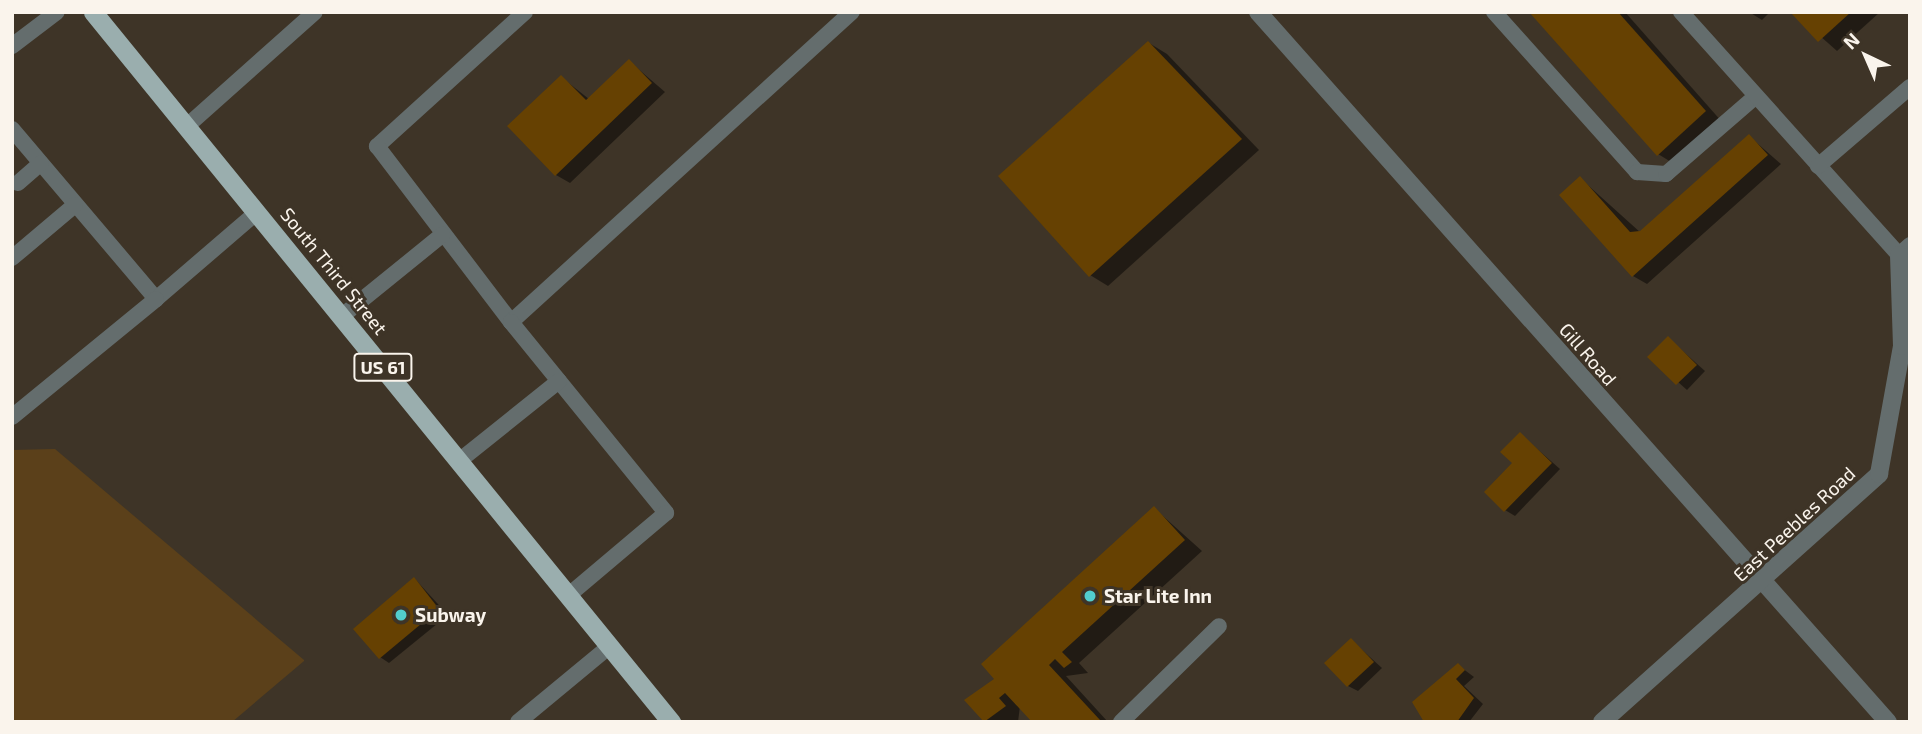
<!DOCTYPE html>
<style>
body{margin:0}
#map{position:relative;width:1922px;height:734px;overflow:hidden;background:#3e3427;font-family:"Exo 2",sans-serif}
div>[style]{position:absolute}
.green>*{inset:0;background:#5b401a}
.shadow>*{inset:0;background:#0007}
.building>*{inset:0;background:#664102}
.service>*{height:16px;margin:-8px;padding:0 8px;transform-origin:8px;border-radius:8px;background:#646d6d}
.minor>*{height:18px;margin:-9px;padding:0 9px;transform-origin:9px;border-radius:9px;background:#646d6d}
.trunk>*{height:19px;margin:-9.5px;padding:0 9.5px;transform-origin:9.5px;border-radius:9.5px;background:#9aaeae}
.dots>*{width:19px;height:19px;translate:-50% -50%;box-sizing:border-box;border:4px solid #3e3427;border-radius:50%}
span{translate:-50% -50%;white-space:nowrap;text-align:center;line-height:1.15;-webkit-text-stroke:6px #3e3427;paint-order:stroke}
.shield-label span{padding:2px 5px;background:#3e3427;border:2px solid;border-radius:5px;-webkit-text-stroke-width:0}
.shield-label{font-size:18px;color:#faf4ec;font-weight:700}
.street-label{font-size:19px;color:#faf4ec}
.poi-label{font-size:19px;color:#faf4ec;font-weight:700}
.left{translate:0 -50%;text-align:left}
.frame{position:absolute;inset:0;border:14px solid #faf4ec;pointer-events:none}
.north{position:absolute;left:1831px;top:21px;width:70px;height:70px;-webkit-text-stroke:5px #3e3427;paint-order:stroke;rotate:316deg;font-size:19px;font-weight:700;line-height:28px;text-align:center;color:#faf4ec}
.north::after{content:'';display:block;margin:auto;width:24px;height:32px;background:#faf4ec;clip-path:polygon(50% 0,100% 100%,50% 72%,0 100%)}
</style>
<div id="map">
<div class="green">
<div style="clip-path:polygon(55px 449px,304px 660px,304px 661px,232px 722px,12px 722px,12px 450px)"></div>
</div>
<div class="shadow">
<div style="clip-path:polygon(1531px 12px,1625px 12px,1723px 123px,1676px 165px,1658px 154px)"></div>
<div style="clip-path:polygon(1749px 12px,1770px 12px,1762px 20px)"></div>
<div style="clip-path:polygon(1793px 12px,1880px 12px,1837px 51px)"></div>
<div style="clip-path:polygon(1149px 43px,1167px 54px,1259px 150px,1108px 286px,1090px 275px)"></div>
<div style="clip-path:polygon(629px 61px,665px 92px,570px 183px,556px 175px,561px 77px,589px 99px)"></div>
<div style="clip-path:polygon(1749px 136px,1781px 164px,1647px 284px,1633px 276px,1580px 178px,1641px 233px)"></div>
<div style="clip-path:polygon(1668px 338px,1705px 371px,1687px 390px,1650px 357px)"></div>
<div style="clip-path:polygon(1520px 434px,1560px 469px,1515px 516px,1505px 510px)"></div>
<div style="clip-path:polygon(1154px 508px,1202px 551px,1079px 663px,1088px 673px,1066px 676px,1108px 722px,1034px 722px,1020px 706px,1018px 722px,986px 722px,966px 700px,996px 679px)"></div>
<div style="clip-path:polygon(415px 579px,448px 615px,389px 663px,380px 657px)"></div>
<div style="clip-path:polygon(1351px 640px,1382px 668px,1358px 691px,1348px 686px)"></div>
<div style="clip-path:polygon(1458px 665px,1474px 677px,1464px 686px,1483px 704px,1469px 722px,1427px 722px)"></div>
</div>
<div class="building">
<div style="clip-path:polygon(1529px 12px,1618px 12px,1706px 111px,1657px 156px)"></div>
<div style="clip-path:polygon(1790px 12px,1851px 12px,1818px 42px)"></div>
<div style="clip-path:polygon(1148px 41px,1242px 139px,1089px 277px,998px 176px)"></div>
<div style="clip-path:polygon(629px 59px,652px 83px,555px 176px,507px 126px,561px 75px,586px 100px)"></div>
<div style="clip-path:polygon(1749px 134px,1768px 155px,1632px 277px,1559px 195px,1580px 176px,1630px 232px,1640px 231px)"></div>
<div style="clip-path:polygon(1668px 336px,1697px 365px,1676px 385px,1647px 357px)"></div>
<div style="clip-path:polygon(1520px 432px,1552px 463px,1504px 512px,1484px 492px,1512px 463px,1500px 452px)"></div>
<div style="clip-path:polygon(1154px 506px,1185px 540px,1062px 652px,1072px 662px,1064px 668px,1055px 659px,1049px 665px,1100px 720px,1032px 722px,1005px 693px,999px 698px,1006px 706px,984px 722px,964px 700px,994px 679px,981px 664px)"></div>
<div style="clip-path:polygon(414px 577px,439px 609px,379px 659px,353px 629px)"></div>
<div style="clip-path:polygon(1351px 638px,1374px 662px,1347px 687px,1324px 663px)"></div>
<div style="clip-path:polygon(1458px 663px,1465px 670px,1456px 679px,1474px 698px,1457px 722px,1424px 722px,1412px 702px)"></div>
</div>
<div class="service">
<div style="left:525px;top:12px;width:200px;rotate:137.8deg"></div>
<div style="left:377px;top:146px;width:221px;rotate:52.7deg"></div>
<div style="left:511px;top:322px;width:461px;rotate:-42.3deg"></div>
<div style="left:1494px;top:12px;width:215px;rotate:48.2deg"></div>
<div style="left:1637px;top:172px;width:29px;rotate:4deg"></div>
<div style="left:1666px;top:174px;width:118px;rotate:-40.9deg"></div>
<div style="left:1681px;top:12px;width:326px;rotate:48.1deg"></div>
<div style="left:1899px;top:255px;width:15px;rotate:-42deg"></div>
<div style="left:12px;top:46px;width:56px;rotate:-37.1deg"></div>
<div style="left:187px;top:126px;width:171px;rotate:-41.7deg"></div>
<div style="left:12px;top:129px;width:223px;rotate:49.7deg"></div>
<div style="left:156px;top:299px;width:133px;rotate:-40.7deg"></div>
<div style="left:1818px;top:166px;width:121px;rotate:-40.7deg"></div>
<div style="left:18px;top:183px;width:30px;rotate:-41deg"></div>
<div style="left:12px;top:258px;width:82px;rotate:-40.1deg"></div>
<div style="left:342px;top:316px;width:129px;rotate:-39deg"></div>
<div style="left:511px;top:322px;width:246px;rotate:50.9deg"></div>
<div style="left:666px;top:513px;width:127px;rotate:139.8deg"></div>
<div style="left:12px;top:417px;width:186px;rotate:-39.3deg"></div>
<div style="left:459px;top:461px;width:128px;rotate:-38.7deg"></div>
<div style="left:518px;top:722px;width:119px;rotate:-39.6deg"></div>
<div style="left:1121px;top:722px;width:137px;rotate:-44.4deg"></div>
</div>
<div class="minor">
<div style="left:1258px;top:12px;width:949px;rotate:48.42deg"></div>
<div style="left:1602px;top:722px;width:372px;rotate:-41.8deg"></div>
<div style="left:1879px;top:474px;width:130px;rotate:-79.8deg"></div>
<div style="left:1902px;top:346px;width:91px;rotate:-91.9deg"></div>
</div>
<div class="trunk">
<div style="left:93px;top:12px;width:916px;rotate:50.85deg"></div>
</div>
<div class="dots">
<div style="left:1090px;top:596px;background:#52cdce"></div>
<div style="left:401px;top:615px;background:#52cdce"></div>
</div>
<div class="shield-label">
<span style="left:383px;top:367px">US 61</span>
</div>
<div class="street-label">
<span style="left:334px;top:271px;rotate:51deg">South Third Street</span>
<span style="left:1588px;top:354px;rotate:49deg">Gill Road</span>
<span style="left:1794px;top:524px;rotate:-43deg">East Peebles Road</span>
</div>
<div class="poi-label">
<span class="left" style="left:1104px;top:596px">Star Lite Inn</span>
<span class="left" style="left:415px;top:615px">Subway</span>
</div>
<div class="frame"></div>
<div class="north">N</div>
</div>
